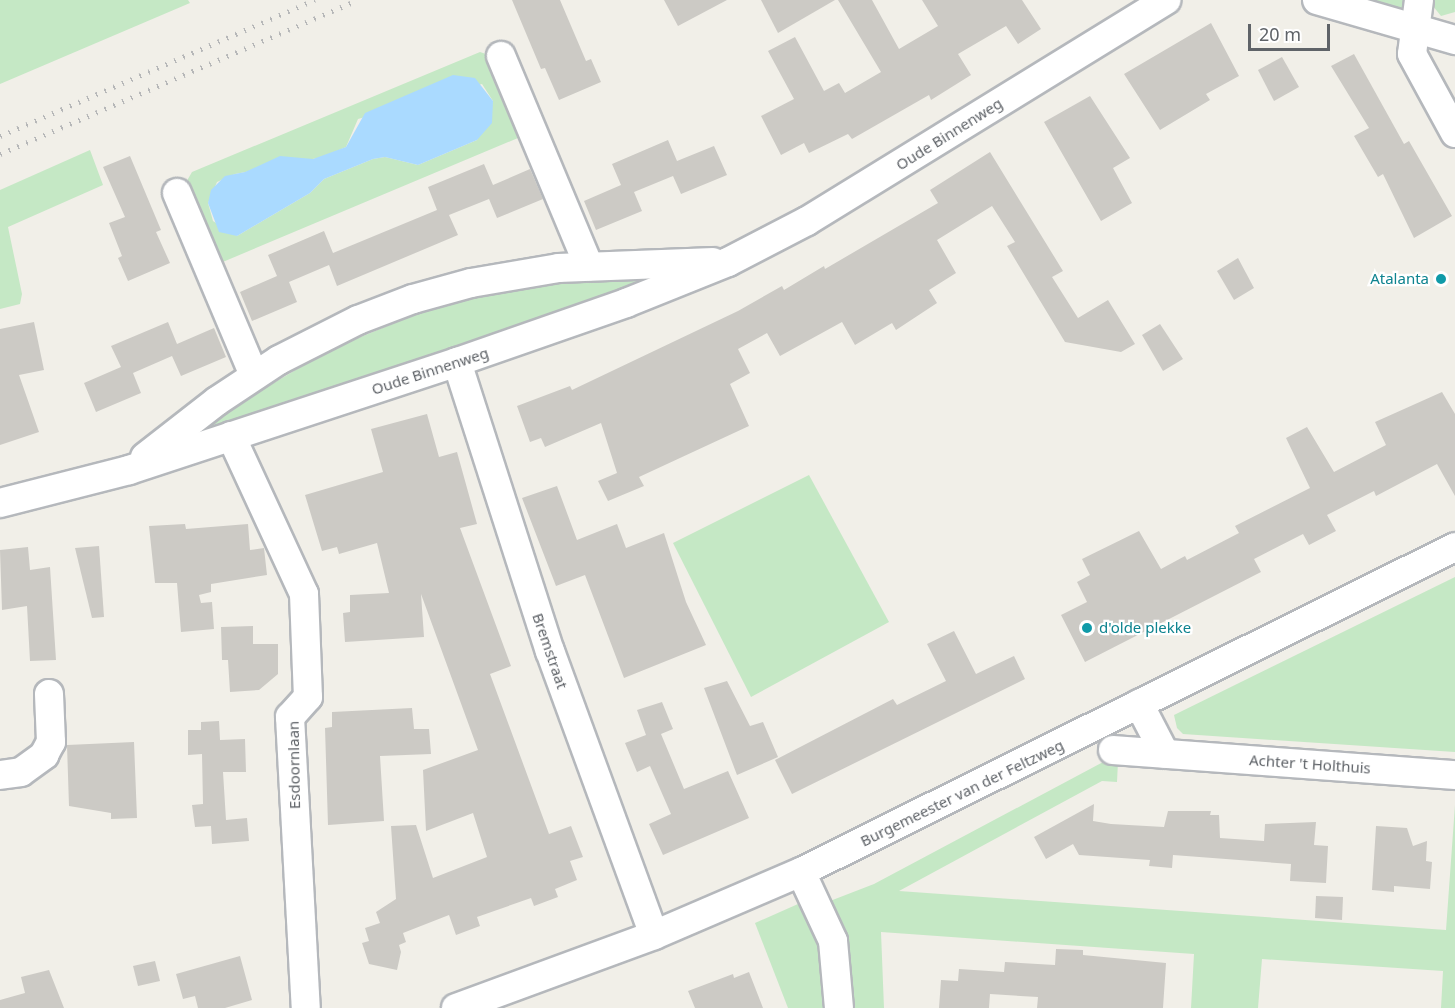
<!DOCTYPE html>
<style>
body{margin:0}
#map{position:relative;width:1455px;height:1008px;overflow:hidden;background:#f1efe8;font-family:"Noto Sans",sans-serif}
div>[style]{position:absolute}
.green>*{inset:0;background:#c5e8c5}
.water>*{inset:0;background:#aadaff}
.building>*{inset:0;background:#cccac5}
.roads{filter:drop-shadow(2px 0 #b5b8bc) drop-shadow(-2px 0 #b5b8bc) drop-shadow(0 2px #b5b8bc) drop-shadow(0 -2px #b5b8bc)}
.minor>*{height:28px;margin:-14px;padding:0 14px;transform-origin:14px;border-radius:14px;background:#fff}
.rail>*{height:4.5px;margin-top:-2.25px;transform-origin:0;background:repeating-linear-gradient(90deg,#b6b7b8 0 1.5px,transparent 0 9.5px)}
.dots>*{width:16px;height:16px;translate:-50% -50%;box-sizing:border-box;border:3px solid #fff;border-radius:50%}
span{translate:-50% -50%;white-space:nowrap;text-align:center;line-height:1.15;-webkit-text-stroke:4.5px #fff;paint-order:stroke}
.street-label{font-size:15px;color:#5f6368}
.culture-label{font-size:15px;color:#0d838f}
.right{translate:-100% -50%;text-align:right}
.left{translate:0 -50%;text-align:left}
.scale{position:absolute;left:1248px;top:24px;width:82px;height:27px;box-sizing:border-box;border:3px solid #5f6368;border-top:0;padding-left:8px;font-size:18px;line-height:21px;white-space:nowrap;color:#5f6368;-webkit-text-stroke:4px #fff;paint-order:stroke}
</style>
<div id="map">
<div class="green">
<div style="clip-path:polygon(0 0,188px 0,190px 3px,0 84px)"></div>
<div style="clip-path:polygon(1350px 0,1411px 0,1410px 15px)"></div>
<div style="clip-path:polygon(1428px 0,1455px 0,1455px 12px,1441px 16px)"></div>
<div style="clip-path:polygon(evenodd,480px 52px,489px 55px,525px 135px,218px 264px,185px 184px,192px 172px,480px 52px,482px 84px,493px 101px,477px 140px,418px 165px,385px 157px,373px 159px,324px 179px,310px 193px,237px 236px,213px 221px,208px 203px,217px 182px,235px 174px,323px 157px,346px 147px,358px 119px,482px 84px)"></div>
<div style="clip-path:polygon(90px 150px,103px 185px,8px 227px,22px 294px,20px 304px,0 309px,0 190px)"></div>
<div style="clip-path:polygon(658px 276px,602px 301px,201px 433px,198px 428px,329px 350px,431px 308px,491px 291px,574px 280px)"></div>
<div style="clip-path:polygon(809px 475px,889px 622px,751px 697px,673px 543px)"></div>
<div style="clip-path:polygon(1455px 577px,1455px 752px,1183px 734px,1177px 728px,1174px 715px)"></div>
<div style="clip-path:polygon(1105px 761px,1118px 762px,1117px 782px,1102px 781px,899px 891px,1446px 930px,1455px 805px,1455px 1008px,1441px 1008px,1443px 971px,1262px 959px,1258px 1008px,1191px 1008px,1194px 954px,881px 932px,884px 1008px,850px 1008px,830px 901px,874px 884px)"></div>
<div style="clip-path:polygon(798px 904px,805px 910px,822px 944px,827px 1008px,788px 1008px,755px 923px)"></div>
</div>
<div class="water">
<div style="clip-path:polygon(453px 75px,475px 78px,493px 101px,492px 123px,477px 140px,418px 165px,385px 157px,373px 159px,324px 179px,310px 193px,237px 236px,219px 232px,208px 203px,211px 190px,225px 176px,245px 172px,280px 156px,313px 159px,346px 147px,365px 113px)"></div>
</div>
<div class="building">
<div style="clip-path:polygon(512px 0,560px 0,586px 61px,591px 59px,601px 82px,559px 100px,545px 68px,541px 69px)"></div>
<div style="clip-path:polygon(664px 0,727px 0,678px 26px)"></div>
<div style="clip-path:polygon(761px 0,835px 0,778px 33px)"></div>
<div style="clip-path:polygon(838px 0,872px 0,899px 49px,938px 26px,922px 0,1022px 0,1041px 29px,1018px 44px,1006px 26px,958px 54px,971px 75px,931px 100px,929px 95px,852px 139px,848px 134px,809px 153px,804px 143px,781px 155px,761px 116px,794px 99px,768px 51px,795px 37px,824px 91px,839px 83px,845px 93px,881px 72px)"></div>
<div style="clip-path:polygon(1211px 23px,1239px 76px,1206px 94px,1210px 100px,1160px 130px,1124px 74px)"></div>
<div style="clip-path:polygon(1354px 54px,1404px 144px,1409px 141px,1452px 216px,1414px 238px,1383px 174px,1378px 177px,1354px 136px,1369px 128px,1331px 66px)"></div>
<div style="clip-path:polygon(1282px 57px,1299px 87px,1274px 101px,1258px 70px)"></div>
<div style="clip-path:polygon(1090px 96px,1130px 158px,1113px 168px,1132px 203px,1101px 221px,1044px 122px)"></div>
<div style="clip-path:polygon(668px 140px,677px 161px,714px 146px,727px 175px,681px 194px,673px 176px,634px 192px,642px 211px,596px 230px,584px 201px,621px 185px,612px 164px)"></div>
<div style="clip-path:polygon(990px 152px,1063px 271px,1052px 277px,1078px 318px,1108px 300px,1135px 344px,1121px 352px,1065px 342px,1007px 246px,1015px 242px,992px 206px,937px 240px,956px 273px,929px 290px,937px 303px,896px 330px,892px 323px,855px 345px,842px 322px,780px 356px,767px 333px,738px 349px,750px 373px,730px 384px,749px 426px,639px 477px,644px 486px,608px 501px,598px 481px,617px 473px,601px 423px,545px 447px,541px 438px,530px 442px,517px 406px,570px 386px,572px 390px,738px 311px,782px 286px,784px 290px,824px 266px,825px 269px,938px 203px,930px 190px)"></div>
<div style="clip-path:polygon(130px 156px,161px 230px,156px 232px,170px 263px,128px 281px,118px 258px,122px 256px,109px 223px,125px 217px,103px 167px)"></div>
<div style="clip-path:polygon(484px 164px,493px 185px,530px 169px,543px 199px,497px 218px,489px 199px,449px 215px,458px 235px,337px 286px,329px 265px,289px 282px,297px 302px,252px 321px,240px 292px,277px 276px,268px 255px,324px 231px,333px 253px,437px 210px,428px 187px)"></div>
<div style="clip-path:polygon(1238px 258px,1254px 288px,1234px 300px,1217px 271px)"></div>
<div style="clip-path:polygon(34px 322px,44px 370px,19px 375px,39px 432px,0 445px,0 329px)"></div>
<div style="clip-path:polygon(168px 322px,177px 344px,214px 328px,226px 357px,181px 376px,172px 356px,133px 373px,141px 393px,96px 412px,84px 383px,121px 367px,111px 346px)"></div>
<div style="clip-path:polygon(1160px 324px,1183px 359px,1163px 371px,1142px 335px)"></div>
<div style="clip-path:polygon(1442px 392px,1455px 414px,1455px 496px,1437px 464px,1376px 496px,1374px 491px,1327px 515px,1336px 531px,1309px 545px,1303px 534px,1254px 559px,1261px 572px,1085px 662px,1061px 615px,1087px 602px,1077px 582px,1090px 575px,1082px 559px,1139px 531px,1161px 569px,1185px 556px,1187px 560px,1239px 533px,1235px 526px,1310px 488px,1286px 438px,1307px 427px,1334px 472px,1386px 445px,1375px 422px)"></div>
<div style="clip-path:polygon(427px 414px,439px 457px,457px 452px,477px 524px,460px 528px,511px 666px,490px 674px,549px 834px,571px 826px,583px 857px,570px 861px,577px 880px,555px 889px,558px 897px,534px 906px,531px 898px,477px 917px,480px 926px,456px 935px,449px 915px,403px 933px,406px 942px,399px 945px,401px 952px,397px 970px,369px 964px,362px 943px,369px 941px,365px 928px,380px 923px,376px 912px,396px 899px,391px 826px,416px 825px,433px 878px,487px 857px,473px 813px,426px 831px,423px 770px,478px 750px,421px 594px,424px 637px,345px 642px,343px 613px,350px 612px,350px 595px,389px 593px,377px 543px,339px 554px,337px 547px,322px 551px,305px 495px,383px 472px,371px 429px)"></div>
<div style="clip-path:polygon(557px 486px,577px 540px,617px 524px,626px 548px,664px 533px,686px 602px,706px 645px,624px 678px,585px 575px,556px 586px,522px 498px)"></div>
<div style="clip-path:polygon(185px 524px,186px 529px,248px 524px,250px 550px,264px 548px,267px 575px,211px 584px,211px 592px,199px 595px,201px 603px,212px 602px,214px 629px,181px 632px,177px 583px,155px 583px,149px 526px)"></div>
<div style="clip-path:polygon(99px 546px,104px 617px,92px 618px,75px 548px)"></div>
<div style="clip-path:polygon(28px 547px,30px 570px,50px 567px,56px 660px,30px 661px,27px 606px,2px 610px,0 550px)"></div>
<div style="clip-path:polygon(253px 626px,253px 644px,278px 644px,278px 674px,259px 690px,230px 692px,228px 660px,222px 660px,221px 627px)"></div>
<div style="clip-path:polygon(954px 631px,976px 674px,1014px 656px,1025px 679px,792px 794px,775px 760px,893px 699px,897px 705px,946px 681px,927px 644px)"></div>
<div style="clip-path:polygon(727px 681px,750px 726px,763px 722px,778px 757px,737px 775px,704px 688px)"></div>
<div style="clip-path:polygon(662px 702px,673px 729px,661px 734px,684px 789px,728px 771px,749px 818px,663px 855px,649px 824px,671px 814px,650px 766px,637px 772px,625px 743px,646px 735px,637px 710px)"></div>
<div style="clip-path:polygon(412px 708px,414px 729px,429px 729px,431px 754px,380px 756px,384px 821px,328px 825px,325px 728px,332px 727px,332px 712px)"></div>
<div style="clip-path:polygon(219px 721px,220px 740px,245px 739px,246px 772px,223px 772px,226px 820px,247px 818px,249px 841px,212px 844px,211px 826px,195px 827px,192px 805px,203px 804px,202px 754px,188px 755px,188px 730px,201px 730px,201px 722px)"></div>
<div style="clip-path:polygon(134px 742px,137px 818px,111px 819px,111px 813px,69px 806px,67px 745px)"></div>
<div style="clip-path:polygon(1094px 804px,1093px 821px,1111px 824px,1164px 827px,1168px 811px,1211px 811px,1210px 815px,1219px 815px,1220px 838px,1264px 841px,1265px 824px,1316px 822px,1314px 845px,1328px 846px,1326px 883px,1290px 881px,1291px 864px,1173px 855px,1172px 868px,1149px 866px,1150px 860px,1079px 855px,1073px 844px,1046px 859px,1034px 837px)"></div>
<div style="clip-path:polygon(1376px 826px,1407px 828px,1413px 846px,1427px 841px,1426px 861px,1432px 862px,1430px 889px,1394px 886px,1394px 892px,1372px 890px)"></div>
<div style="clip-path:polygon(1316px 896px,1343px 897px,1342px 920px,1315px 918px)"></div>
<div style="clip-path:polygon(1056px 949px,1083px 950px,1083px 955px,1166px 963px,1163px 1008px,1037px 1008px,1038px 997px,990px 994px,989px 1008px,939px 1008px,941px 980px,958px 981px,959px 969px,1004px 972px,1005px 962px,1055px 965px)"></div>
<div style="clip-path:polygon(240px 956px,252px 1000px,225px 1008px,198px 1008px,195px 996px,183px 999px,176px 974px)"></div>
<div style="clip-path:polygon(155px 961px,160px 981px,138px 986px,133px 966px)"></div>
<div style="clip-path:polygon(49px 970px,64px 1008px,0 1008px,0 1000px,25px 993px,21px 977px)"></div>
<div style="clip-path:polygon(749px 972px,763px 1008px,695px 1008px,688px 991px,733px 974px,734px 978px)"></div>
</div>
<div class="roads">
<div class="minor">
<div style="left:1317px;top:0;width:144px;rotate:16.2deg"></div>
<div style="left:1419px;top:0;width:54px;rotate:97.4deg"></div>
<div style="left:1412px;top:54px;width:90px;rotate:61.4deg"></div>
<div style="left:501px;top:56px;width:228px;rotate:67.3deg"></div>
<div style="left:177px;top:193px;width:198px;rotate:67.1deg"></div>
<div style="left:457px;top:362px;width:304px;rotate:72.2deg"></div>
<div style="left:550px;top:651px;width:302px;rotate:69.9deg"></div>
<div style="left:231px;top:436px;width:174px;rotate:65.2deg"></div>
<div style="left:304px;top:594px;width:103px;rotate:87.8deg"></div>
<div style="left:308px;top:697px;width:27px;rotate:132deg"></div>
<div style="left:290px;top:717px;width:291px;rotate:86.9deg"></div>
<div style="left:145px;top:457px;width:91px;rotate:-37.9deg"></div>
<div style="left:217px;top:401px;width:74px;rotate:-33.5deg"></div>
<div style="left:279px;top:360px;width:89px;rotate:-26.9deg"></div>
<div style="left:358px;top:320px;width:59px;rotate:-20.9deg"></div>
<div style="left:413px;top:299px;width:60px;rotate:-15.4deg"></div>
<div style="left:471px;top:283px;width:89px;rotate:-9.7deg"></div>
<div style="left:559px;top:268px;width:154px;rotate:-2.2deg"></div>
<div style="left:0;top:503px;width:133px;rotate:-14.3deg"></div>
<div style="left:129px;top:470px;width:345px;rotate:-18.2deg"></div>
<div style="left:457px;top:362px;width:179px;rotate:-19.2deg"></div>
<div style="left:626px;top:303px;width:110px;rotate:-21.9deg"></div>
<div style="left:728px;top:262px;width:89px;rotate:-27.4deg"></div>
<div style="left:807px;top:221px;width:422px;rotate:-31.6deg"></div>
<div style="left:1139px;top:704px;width:56px;rotate:62.5deg"></div>
<div style="left:1113px;top:750px;width:343px;rotate:4.2deg"></div>
<div style="left:0;top:775px;width:21px;rotate:-8deg"></div>
<div style="left:21px;top:772px;width:29px;rotate:-36deg"></div>
<div style="left:44px;top:755px;width:15px;rotate:-62deg"></div>
<div style="left:51px;top:742px;width:48px;rotate:-92.4deg"></div>
<div style="left:801px;top:872px;width:76px;rotate:65.1deg"></div>
<div style="left:833px;top:941px;width:67px;rotate:84.9deg"></div>
<div style="left:456px;top:1008px;width:211px;rotate:-20.2deg"></div>
<div style="left:654px;top:935px;width:160px;rotate:-23.2deg"></div>
<div style="left:801px;top:872px;width:730px;rotate:-26.42deg"></div>
</div>
</div>
<div class="rail">
<div style="left:0;top:136px;width:343px;rotate:-23.4deg"></div>
<div style="left:0;top:154px;width:389px;rotate:-23.3deg"></div>
</div>
<div class="dots">
<div style="left:1441px;top:279px;background:#0f9aa8"></div>
<div style="left:1087px;top:628px;background:#0f9aa8"></div>
</div>
<div class="street-label">
<span style="left:949px;top:134px;rotate:-32deg">Oude Binnenweg</span>
<span style="left:430px;top:371px;rotate:-18deg">Oude Binnenweg</span>
<span style="left:550px;top:651px;rotate:71deg">Bremstraat</span>
<span style="left:1310px;top:764px;rotate:4deg">Achter 't Holthuis</span>
<span style="left:294px;top:765px;rotate:-91deg">Esdoornlaan</span>
<span style="left:962px;top:793px;rotate:-26deg">Burgemeester van der Feltzweg</span>
</div>
<div class="culture-label">
<span class="right" style="left:1429px;top:279px">Atalanta</span>
<span class="left" style="left:1099px;top:628px">d'olde plekke</span>
</div>
<div class="scale">20 m</div>
</div>
